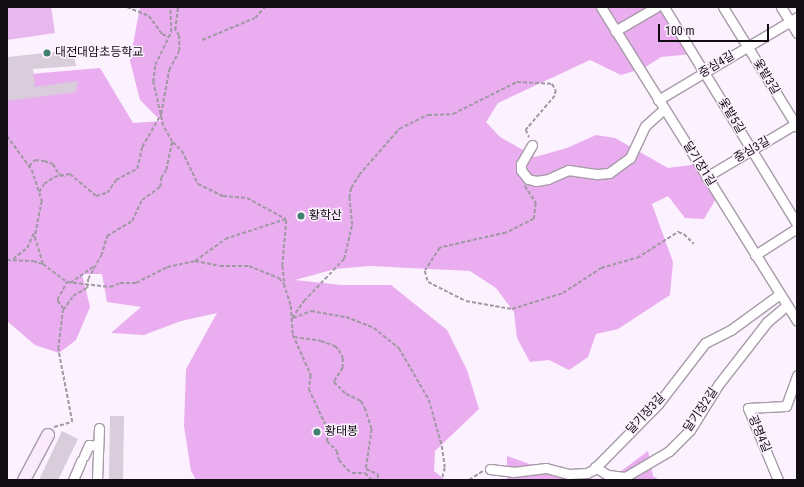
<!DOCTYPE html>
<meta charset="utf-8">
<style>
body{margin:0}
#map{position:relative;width:804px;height:487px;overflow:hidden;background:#fcf1fe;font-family:"Roboto Condensed","Noto Sans KR",sans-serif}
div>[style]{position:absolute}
.green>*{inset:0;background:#e7b7ed}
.forest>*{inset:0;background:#e9adf0}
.building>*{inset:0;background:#d9ccdb}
.path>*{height:1.5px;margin-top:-0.75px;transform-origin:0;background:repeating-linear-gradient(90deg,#a098a2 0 4px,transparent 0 6px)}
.roads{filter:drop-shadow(1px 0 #a89ba9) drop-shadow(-1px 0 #a89ba9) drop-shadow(0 1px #a89ba9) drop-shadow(0 -1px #a89ba9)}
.street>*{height:9px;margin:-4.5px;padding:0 4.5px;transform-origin:4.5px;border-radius:4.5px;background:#fff}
.secondary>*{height:12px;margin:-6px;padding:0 6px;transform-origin:6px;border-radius:6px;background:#faeafc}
.dots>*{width:11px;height:11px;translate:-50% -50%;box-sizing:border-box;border:2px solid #fcf1fe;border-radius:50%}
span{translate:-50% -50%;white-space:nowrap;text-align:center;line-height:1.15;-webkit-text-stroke:3px #fcf1fe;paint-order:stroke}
.poi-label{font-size:12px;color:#110d12}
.left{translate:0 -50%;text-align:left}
.street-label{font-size:12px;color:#110d12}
.frame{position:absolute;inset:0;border:8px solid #110d12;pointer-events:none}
.scale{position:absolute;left:658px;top:24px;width:111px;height:18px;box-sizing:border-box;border:2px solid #110d12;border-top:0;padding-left:5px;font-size:12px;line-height:14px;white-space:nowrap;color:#110d12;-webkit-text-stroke:3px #fcf1fe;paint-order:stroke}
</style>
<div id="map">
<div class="green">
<div style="clip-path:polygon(7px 7px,51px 7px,55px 33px,7px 40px)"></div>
</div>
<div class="forest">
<div style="clip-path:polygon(140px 7px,665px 7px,693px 54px,661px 57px,644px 68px,621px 75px,590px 60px,498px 103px,486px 122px,500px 137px,535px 157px,567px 148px,596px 135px,615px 138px,668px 168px,699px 164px,717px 174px,720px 192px,704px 219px,685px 218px,668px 196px,652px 204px,673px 262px,670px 295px,618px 329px,596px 334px,588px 357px,569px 370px,549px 360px,530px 362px,517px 338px,514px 312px,496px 288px,470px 271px,370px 266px,335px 269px,295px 280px,341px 285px,391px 285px,447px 330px,467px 370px,479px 409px,435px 451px,434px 471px,445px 480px,196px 480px,191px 471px,184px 426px,186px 369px,217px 313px,181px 321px,144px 335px,111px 333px,141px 307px,107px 302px,102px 274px,82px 274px,90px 307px,76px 340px,59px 353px,35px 345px,7px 321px,7px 76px,100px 68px,133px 123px,161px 121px,140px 100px,130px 61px)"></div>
<div style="clip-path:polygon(648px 451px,653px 476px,659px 480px,507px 480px,507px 456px,557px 474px,595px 479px,612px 478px)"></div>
</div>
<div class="building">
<div style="clip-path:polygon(73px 50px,76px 66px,33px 69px,35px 87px,78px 81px,76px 92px,7px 101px,7px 57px)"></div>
<div style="clip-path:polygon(110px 416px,124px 416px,123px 480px,109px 480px)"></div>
<div style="clip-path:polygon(62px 431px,78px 439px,58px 480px,39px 480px)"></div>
</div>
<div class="path">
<div style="left:127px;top:7px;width:24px;rotate:22deg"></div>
<div style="left:149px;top:16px;width:22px;rotate:54deg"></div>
<div style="left:162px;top:34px;width:8px;rotate:23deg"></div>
<div style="left:202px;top:40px;width:57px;rotate:-22.5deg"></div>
<div style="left:255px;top:18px;width:15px;rotate:-48deg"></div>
<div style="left:7px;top:136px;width:42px;rotate:53.7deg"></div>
<div style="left:32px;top:170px;width:33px;rotate:72deg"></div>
<div style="left:42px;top:201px;width:37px;rotate:101deg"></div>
<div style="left:35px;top:237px;width:28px;rotate:73deg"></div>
<div style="left:173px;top:142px;width:13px;rotate:45deg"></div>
<div style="left:182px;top:151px;width:37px;rotate:64deg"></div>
<div style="left:198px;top:184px;width:28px;rotate:26deg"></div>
<div style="left:223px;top:196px;width:24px;rotate:5deg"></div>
<div style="left:247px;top:198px;width:44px;rotate:28.3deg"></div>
<div style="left:29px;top:166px;width:8px;rotate:-45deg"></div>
<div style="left:35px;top:160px;width:9px;rotate:6deg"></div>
<div style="left:44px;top:161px;width:9px;rotate:18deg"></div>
<div style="left:53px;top:164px;width:12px;rotate:59deg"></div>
<div style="left:59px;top:174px;width:6px;rotate:31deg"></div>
<div style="left:525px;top:186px;width:20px;rotate:57deg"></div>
<div style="left:536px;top:203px;width:16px;rotate:97deg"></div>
<div style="left:534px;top:219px;width:31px;rotate:153deg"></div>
<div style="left:506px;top:233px;width:68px;rotate:167.2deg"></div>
<div style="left:440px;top:248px;width:27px;rotate:123deg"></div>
<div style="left:425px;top:271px;width:11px;rotate:75deg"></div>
<div style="left:428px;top:282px;width:42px;rotate:26.6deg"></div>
<div style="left:466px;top:301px;width:47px;rotate:9.9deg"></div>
<div style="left:512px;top:309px;width:53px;rotate:-17.4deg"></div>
<div style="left:563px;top:293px;width:45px;rotate:-33.3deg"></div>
<div style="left:601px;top:268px;width:37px;rotate:-16deg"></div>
<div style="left:637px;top:258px;width:49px;rotate:-32.4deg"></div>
<div style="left:678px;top:232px;width:6px;rotate:18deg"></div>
<div style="left:684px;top:234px;width:14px;rotate:45deg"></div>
<div style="left:39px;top:192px;width:9px;rotate:-58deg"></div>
<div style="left:44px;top:184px;width:12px;rotate:-35deg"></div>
<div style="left:54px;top:177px;width:16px;rotate:-11deg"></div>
<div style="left:70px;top:174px;width:34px;rotate:40deg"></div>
<div style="left:96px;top:196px;width:6px;rotate:-18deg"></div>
<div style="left:102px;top:194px;width:5px;rotate:-11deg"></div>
<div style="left:107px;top:193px;width:16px;rotate:-55deg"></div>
<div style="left:116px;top:180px;width:24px;rotate:-28deg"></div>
<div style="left:137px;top:169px;width:23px;rotate:-77deg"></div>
<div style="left:142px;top:147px;width:38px;rotate:-60deg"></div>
<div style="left:161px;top:114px;width:45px;rotate:-79.7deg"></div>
<div style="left:169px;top:70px;width:21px;rotate:-62deg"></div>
<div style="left:179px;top:51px;width:15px;rotate:-90deg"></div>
<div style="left:179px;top:36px;width:7px;rotate:-124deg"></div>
<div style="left:175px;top:30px;width:23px;rotate:-83deg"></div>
<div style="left:13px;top:259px;width:18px;rotate:-38deg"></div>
<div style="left:27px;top:248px;width:17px;rotate:-65deg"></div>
<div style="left:7px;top:260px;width:26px;rotate:2deg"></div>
<div style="left:33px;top:261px;width:10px;rotate:17deg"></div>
<div style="left:43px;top:264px;width:30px;rotate:37deg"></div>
<div style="left:67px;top:282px;width:43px;rotate:6.6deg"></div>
<div style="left:110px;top:287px;width:11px;rotate:-22deg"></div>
<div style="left:120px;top:283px;width:16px"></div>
<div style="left:136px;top:283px;width:35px;rotate:-27deg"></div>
<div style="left:167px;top:267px;width:29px;rotate:-12deg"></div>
<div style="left:195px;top:261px;width:25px;rotate:11deg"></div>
<div style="left:220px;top:266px;width:29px"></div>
<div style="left:249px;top:266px;width:32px;rotate:22deg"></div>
<div style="left:279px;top:278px;width:8px;rotate:50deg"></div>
<div style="left:284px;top:284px;width:23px;rotate:72deg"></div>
<div style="left:291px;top:306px;width:29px;rotate:86deg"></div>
<div style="left:293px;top:335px;width:44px;rotate:65.8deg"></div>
<div style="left:311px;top:375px;width:14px;rotate:98deg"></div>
<div style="left:309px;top:389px;width:47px;rotate:65.1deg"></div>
<div style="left:329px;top:432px;width:9px;rotate:103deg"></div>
<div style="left:327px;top:441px;width:14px;rotate:45deg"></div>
<div style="left:337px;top:451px;width:9px;rotate:77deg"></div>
<div style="left:339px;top:460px;width:12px;rotate:48deg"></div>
<div style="left:347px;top:469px;width:6px;rotate:39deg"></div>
<div style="left:352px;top:473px;width:13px"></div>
<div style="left:365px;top:473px;width:10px;rotate:45deg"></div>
<div style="left:195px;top:261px;width:37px;rotate:-36deg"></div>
<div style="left:225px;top:239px;width:64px;rotate:-18.2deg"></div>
<div style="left:284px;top:282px;width:16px;rotate:-97deg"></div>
<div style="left:282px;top:266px;width:47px;rotate:-85.1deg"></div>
<div style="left:70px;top:283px;width:29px;rotate:-35deg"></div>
<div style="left:63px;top:309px;width:11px;rotate:-124deg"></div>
<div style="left:57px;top:300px;width:21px;rotate:-61deg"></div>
<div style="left:292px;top:318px;width:21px;rotate:-55deg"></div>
<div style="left:304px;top:301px;width:58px;rotate:-46.4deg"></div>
<div style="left:344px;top:259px;width:35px;rotate:-77deg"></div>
<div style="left:352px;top:225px;width:27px;rotate:-96deg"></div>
<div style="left:349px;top:198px;width:10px;rotate:-79deg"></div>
<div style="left:351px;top:188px;width:15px;rotate:-58deg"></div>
<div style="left:359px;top:175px;width:61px;rotate:-49deg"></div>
<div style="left:399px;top:129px;width:32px;rotate:-26deg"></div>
<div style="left:428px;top:115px;width:25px;rotate:-2deg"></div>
<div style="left:453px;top:114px;width:72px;rotate:-26.6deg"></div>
<div style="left:517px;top:82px;width:35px;rotate:3deg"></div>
<div style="left:552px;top:84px;width:7px;rotate:56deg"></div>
<div style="left:556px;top:90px;width:6px;rotate:99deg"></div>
<div style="left:555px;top:96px;width:45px;rotate:130.5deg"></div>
<div style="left:526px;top:130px;width:8px;rotate:67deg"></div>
<div style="left:293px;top:318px;width:19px;rotate:-21deg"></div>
<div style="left:311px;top:311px;width:36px;rotate:10deg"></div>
<div style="left:346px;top:317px;width:30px;rotate:21deg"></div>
<div style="left:374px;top:328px;width:32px;rotate:39deg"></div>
<div style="left:399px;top:348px;width:60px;rotate:60deg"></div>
<div style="left:429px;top:400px;width:48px;rotate:74.2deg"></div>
<div style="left:442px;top:446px;width:22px;rotate:82deg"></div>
<div style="left:445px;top:468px;width:12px;rotate:104deg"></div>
<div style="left:294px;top:337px;width:27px;rotate:8deg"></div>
<div style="left:321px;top:341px;width:15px;rotate:20deg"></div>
<div style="left:335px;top:346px;width:6px;rotate:45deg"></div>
<div style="left:339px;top:350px;width:9px;rotate:63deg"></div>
<div style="left:343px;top:358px;width:10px;rotate:90deg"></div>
<div style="left:343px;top:368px;width:17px;rotate:123deg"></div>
<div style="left:334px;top:382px;width:17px;rotate:45deg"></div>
<div style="left:346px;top:394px;width:17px;rotate:25deg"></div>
<div style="left:361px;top:401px;width:8px;rotate:60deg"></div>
<div style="left:365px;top:408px;width:22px;rotate:72deg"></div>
<div style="left:372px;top:429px;width:40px;rotate:98.5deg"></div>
<div style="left:366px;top:469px;width:13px;rotate:23deg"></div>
<div style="left:378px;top:474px;width:6px;rotate:90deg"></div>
<div style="left:54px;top:427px;width:19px;rotate:-16deg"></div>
<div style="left:72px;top:422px;width:74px;rotate:-100.9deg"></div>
<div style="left:58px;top:349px;width:39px;rotate:-83deg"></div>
<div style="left:63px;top:310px;width:17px;rotate:-54deg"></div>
<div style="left:73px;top:296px;width:16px;rotate:-30deg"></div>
<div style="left:87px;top:288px;width:9px;rotate:-84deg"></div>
<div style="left:88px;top:279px;width:26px;rotate:-61deg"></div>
<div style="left:101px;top:256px;width:21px;rotate:-73deg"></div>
<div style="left:107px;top:236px;width:29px;rotate:-31deg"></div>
<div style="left:132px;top:221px;width:23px;rotate:-65deg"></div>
<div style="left:142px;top:200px;width:22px;rotate:-36deg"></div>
<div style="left:160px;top:187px;width:9px;rotate:-84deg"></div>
<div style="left:161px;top:178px;width:9px;rotate:-58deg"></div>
<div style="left:166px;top:170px;width:29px;rotate:-78deg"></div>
<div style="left:172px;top:142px;width:18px;rotate:-119deg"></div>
<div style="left:163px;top:126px;width:45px;rotate:-102.8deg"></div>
<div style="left:153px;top:82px;width:17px;rotate:-83deg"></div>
<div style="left:155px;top:65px;width:37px;rotate:-64deg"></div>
<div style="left:171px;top:32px;width:25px;rotate:-92deg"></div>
<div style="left:469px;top:480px;width:17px;rotate:-33deg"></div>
</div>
<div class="roads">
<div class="street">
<div style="left:601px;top:7px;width:370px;rotate:58deg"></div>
<div style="left:664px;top:7px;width:255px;rotate:58.5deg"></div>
<div style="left:723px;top:7px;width:141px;rotate:58.3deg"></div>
<div style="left:781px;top:7px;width:31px;rotate:58deg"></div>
<div style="left:615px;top:31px;width:48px;rotate:-30.3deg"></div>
<div style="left:658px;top:100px;width:162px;rotate:-30.8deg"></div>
<div style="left:532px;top:145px;width:22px;rotate:120deg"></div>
<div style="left:521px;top:164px;width:6px;rotate:90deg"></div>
<div style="left:521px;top:170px;width:11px;rotate:52deg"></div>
<div style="left:528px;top:179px;width:8px;rotate:14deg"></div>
<div style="left:536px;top:181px;width:12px;rotate:-9deg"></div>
<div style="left:548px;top:179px;width:22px;rotate:-24deg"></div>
<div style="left:568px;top:170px;width:30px;rotate:8deg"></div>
<div style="left:598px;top:174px;width:11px;rotate:-5deg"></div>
<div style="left:609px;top:173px;width:26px;rotate:-36deg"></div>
<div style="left:630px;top:158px;width:35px;rotate:-65deg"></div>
<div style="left:645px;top:126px;width:25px;rotate:-42deg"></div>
<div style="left:706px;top:177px;width:106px;rotate:-30.7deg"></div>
<div style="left:755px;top:255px;width:50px;rotate:-32.7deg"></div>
<div style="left:84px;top:456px;width:12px;rotate:-66deg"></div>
<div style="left:89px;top:445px;width:9px;rotate:6deg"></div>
<div style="left:595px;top:467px;width:15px;rotate:32deg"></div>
<div style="left:608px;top:475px;width:17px;rotate:7deg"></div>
<div style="left:625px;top:477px;width:51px;rotate:-30.6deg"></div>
<div style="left:669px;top:451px;width:30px;rotate:-45deg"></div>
<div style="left:690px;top:430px;width:53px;rotate:-58.1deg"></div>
<div style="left:718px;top:385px;width:80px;rotate:-52.1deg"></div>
<div style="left:767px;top:322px;width:26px;rotate:-40deg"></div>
<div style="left:490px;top:469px;width:23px;rotate:7deg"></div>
<div style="left:513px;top:472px;width:33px;rotate:-7deg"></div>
<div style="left:546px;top:468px;width:24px;rotate:15deg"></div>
<div style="left:569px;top:474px;width:18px;rotate:-3deg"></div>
<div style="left:587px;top:473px;width:7px;rotate:-27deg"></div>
<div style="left:593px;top:470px;width:93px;rotate:-45.4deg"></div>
<div style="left:658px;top:404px;width:77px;rotate:-52.4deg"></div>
<div style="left:705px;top:343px;width:30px;rotate:-27deg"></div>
<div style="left:732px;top:329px;width:59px;rotate:-36.1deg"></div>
<div style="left:73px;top:480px;width:21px;rotate:-67deg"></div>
<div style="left:97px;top:480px;width:52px;rotate:-87.8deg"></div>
<div style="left:778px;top:480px;width:78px;rotate:-112.6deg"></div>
<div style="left:748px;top:408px;width:38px;rotate:-3deg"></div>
<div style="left:786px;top:406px;width:33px;rotate:-70deg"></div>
</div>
<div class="secondary">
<div style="left:24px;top:480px;width:51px;rotate:-61.9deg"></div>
</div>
</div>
<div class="dots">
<div style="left:47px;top:53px;background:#41806e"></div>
<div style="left:301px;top:216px;background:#41806e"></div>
<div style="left:317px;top:432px;background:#41806e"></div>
</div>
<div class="poi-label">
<span class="left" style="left:55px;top:53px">대전대암초등학교</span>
<span class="left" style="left:309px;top:216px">황학산</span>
<span class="left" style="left:325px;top:432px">황태봉</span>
</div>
<div class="street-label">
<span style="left:717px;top:65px;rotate:-31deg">중심4길</span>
<span style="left:766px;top:77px;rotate:59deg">옻밭3길</span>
<span style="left:731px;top:116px;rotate:59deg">옻밭5길</span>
<span style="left:752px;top:150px;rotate:-30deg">중심3길</span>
<span style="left:699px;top:164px;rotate:58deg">달기장1길</span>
<span style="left:701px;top:410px;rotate:-56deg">달기장2길</span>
<span style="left:646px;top:414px;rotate:-47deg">달기장3길</span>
<span style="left:759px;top:434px;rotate:67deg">광명4길</span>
</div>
<div class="frame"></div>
<div class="scale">100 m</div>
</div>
